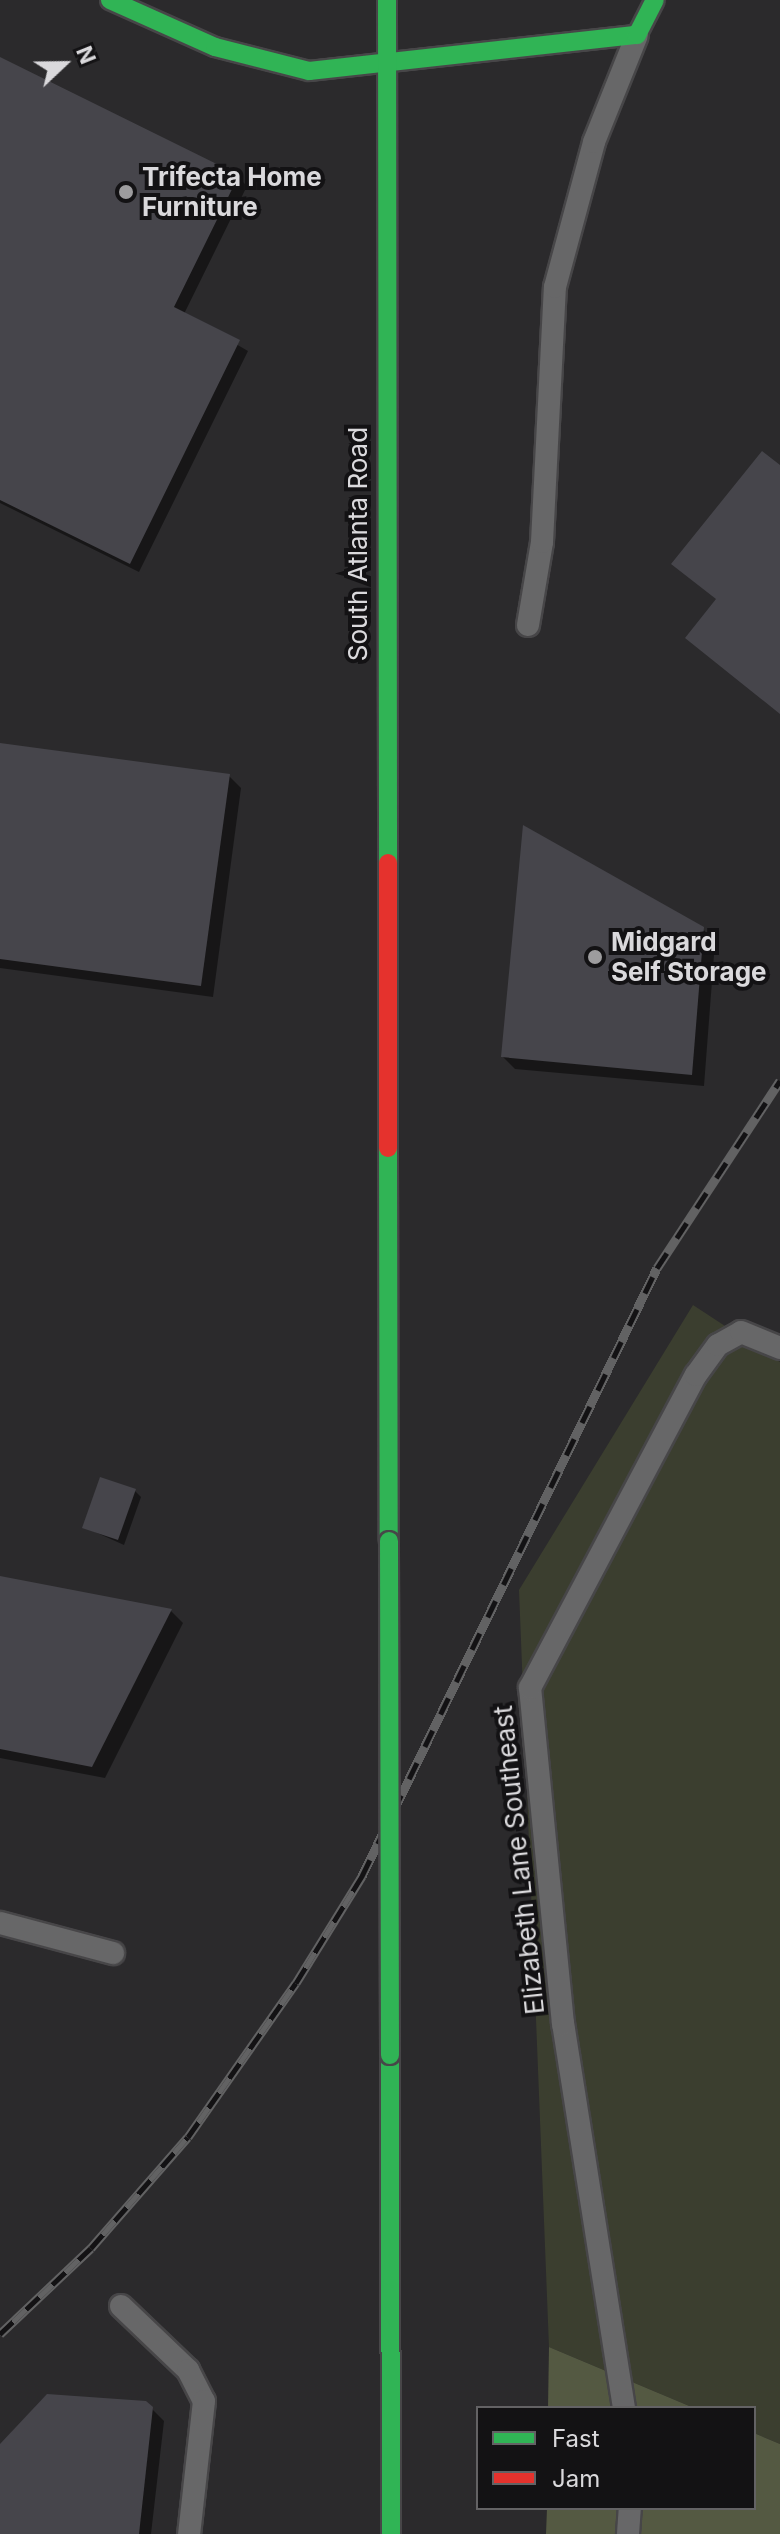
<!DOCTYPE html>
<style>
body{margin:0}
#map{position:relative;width:780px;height:2534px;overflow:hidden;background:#2b2a2c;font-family:Inter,sans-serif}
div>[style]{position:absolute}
.green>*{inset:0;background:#3b3e2f}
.forest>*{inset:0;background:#545942}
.shadow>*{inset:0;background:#0007}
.building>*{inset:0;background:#46454b}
.roads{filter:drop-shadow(2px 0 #474648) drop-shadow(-2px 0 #474648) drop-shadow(0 2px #474648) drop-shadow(0 -2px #474648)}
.street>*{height:22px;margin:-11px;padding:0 11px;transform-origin:11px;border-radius:11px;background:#676768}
.fast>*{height:18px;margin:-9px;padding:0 9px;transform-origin:9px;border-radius:9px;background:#30b455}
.jam>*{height:18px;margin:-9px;padding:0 9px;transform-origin:9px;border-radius:9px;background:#e5322d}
.rail>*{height:9px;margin-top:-4.5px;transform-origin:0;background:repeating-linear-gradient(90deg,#131214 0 18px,#626263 0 36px);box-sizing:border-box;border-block:2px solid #626263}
.bridges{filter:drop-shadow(2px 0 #474648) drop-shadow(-2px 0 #474648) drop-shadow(0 2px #474648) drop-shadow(0 -2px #474648)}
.fast-bridge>*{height:18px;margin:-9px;padding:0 9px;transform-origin:9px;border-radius:9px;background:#30b455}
.dots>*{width:22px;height:22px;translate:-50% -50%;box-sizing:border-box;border:4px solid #131214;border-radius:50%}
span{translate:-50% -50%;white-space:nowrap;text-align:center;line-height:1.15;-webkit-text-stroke:8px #131214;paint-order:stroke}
.poi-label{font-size:26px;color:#dad9dc;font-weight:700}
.left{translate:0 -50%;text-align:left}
.street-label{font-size:26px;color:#dad9dc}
.legend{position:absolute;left:476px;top:2406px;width:280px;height:104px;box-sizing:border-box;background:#131214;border:2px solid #636264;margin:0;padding:10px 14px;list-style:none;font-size:24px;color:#dad9dc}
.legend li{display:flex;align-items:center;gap:16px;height:40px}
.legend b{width:40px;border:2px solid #636264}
.north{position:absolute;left:24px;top:24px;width:80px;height:80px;-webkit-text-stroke:6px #131214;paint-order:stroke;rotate:68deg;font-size:22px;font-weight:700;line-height:32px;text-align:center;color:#dad9dc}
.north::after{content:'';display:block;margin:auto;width:28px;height:36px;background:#dad9dc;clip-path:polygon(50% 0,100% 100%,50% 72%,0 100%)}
</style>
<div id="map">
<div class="green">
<div style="clip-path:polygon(693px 1305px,780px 1362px,780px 2444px,754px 2433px,754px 2408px,694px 2408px,549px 2347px,519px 1590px)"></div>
</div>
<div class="forest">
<div style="clip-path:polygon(549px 2347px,694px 2408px,548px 2408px)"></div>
<div style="clip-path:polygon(754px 2433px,780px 2444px,780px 2534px,546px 2534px,547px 2508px,754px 2508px)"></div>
</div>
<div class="shadow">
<div style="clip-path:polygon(0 59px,238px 177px,247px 186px,184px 314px,248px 351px,139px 572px,0 503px)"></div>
<div style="clip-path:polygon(0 745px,229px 776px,241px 788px,213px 997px,0 968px)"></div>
<div style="clip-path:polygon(703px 929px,715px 942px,704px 1086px,515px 1069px,503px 1057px)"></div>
<div style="clip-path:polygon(135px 1491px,141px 1497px,124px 1545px,84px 1527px)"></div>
<div style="clip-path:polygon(0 1578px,171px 1611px,183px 1623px,105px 1778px,0 1758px)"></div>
<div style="clip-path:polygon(146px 2403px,164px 2421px,151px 2534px,0 2534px,0 2447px)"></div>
</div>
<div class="building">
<div style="clip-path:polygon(0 57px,239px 175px,174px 307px,240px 340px,130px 564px,0 500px)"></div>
<div style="clip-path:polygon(762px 451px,780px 465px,780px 714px,685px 638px,716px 599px,671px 564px)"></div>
<div style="clip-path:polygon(0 743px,230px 774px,201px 986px,0 959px)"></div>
<div style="clip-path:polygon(523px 825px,704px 927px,692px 1075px,501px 1057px)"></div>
<div style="clip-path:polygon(100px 1477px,136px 1489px,118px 1540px,82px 1528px)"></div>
<div style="clip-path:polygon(0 1576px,172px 1609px,92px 1767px,0 1749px)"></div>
<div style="clip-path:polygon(47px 2394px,146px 2401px,153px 2407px,139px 2534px,0 2534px,0 2444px)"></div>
</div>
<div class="roads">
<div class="street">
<div style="left:528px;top:625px;width:84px;rotate:-80.4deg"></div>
<div style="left:542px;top:542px;width:255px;rotate:-87.1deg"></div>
<div style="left:555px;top:287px;width:150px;rotate:-74.9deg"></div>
<div style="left:594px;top:142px;width:115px;rotate:-68.1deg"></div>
<div style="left:0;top:1923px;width:117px;rotate:14.9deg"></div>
<div style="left:121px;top:2306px;width:93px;rotate:43.7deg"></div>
<div style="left:188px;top:2370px;width:35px;rotate:63deg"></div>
<div style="left:204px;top:2401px;width:134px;rotate:96.4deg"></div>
<div style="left:624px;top:2408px;width:389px;rotate:-99deg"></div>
<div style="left:563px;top:2024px;width:338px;rotate:-95.6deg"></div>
<div style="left:530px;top:1688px;width:354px;rotate:-62.1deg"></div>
<div style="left:696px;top:1375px;width:37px;rotate:-54deg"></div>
<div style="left:718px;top:1345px;width:26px;rotate:-29deg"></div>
<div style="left:741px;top:1332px;width:42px;rotate:22.3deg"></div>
<div style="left:628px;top:2534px;width:26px;rotate:-86deg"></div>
</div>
<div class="fast">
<div style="left:110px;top:0;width:115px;rotate:24.1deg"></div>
<div style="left:215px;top:47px;width:97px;rotate:14.3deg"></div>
<div style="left:309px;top:71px;width:330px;rotate:-6.3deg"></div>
<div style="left:637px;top:35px;width:39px;rotate:-63deg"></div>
<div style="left:387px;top:0;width:863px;rotate:89.93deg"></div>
<div style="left:388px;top:1148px;width:393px;rotate:89.9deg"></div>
<div style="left:390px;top:2055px;width:479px;rotate:89.9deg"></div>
</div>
<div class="jam">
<div style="left:388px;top:863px;width:285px;rotate:90deg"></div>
</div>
</div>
<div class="rail">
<div style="left:0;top:2334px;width:125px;rotate:-43.4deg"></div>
<div style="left:91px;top:2248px;width:147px;rotate:-48.9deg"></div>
<div style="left:188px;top:2137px;width:188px;rotate:-55deg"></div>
<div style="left:296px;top:1983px;width:126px;rotate:-58.3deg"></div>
<div style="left:362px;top:1876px;width:676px;rotate:-64.12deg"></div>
<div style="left:657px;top:1268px;width:224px;rotate:-56.7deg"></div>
</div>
<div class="bridges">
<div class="fast-bridge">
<div style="left:389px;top:1541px;width:514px;rotate:89.89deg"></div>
</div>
</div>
<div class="dots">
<div style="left:126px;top:192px;background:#9d9c9e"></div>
<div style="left:595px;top:957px;background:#9d9c9e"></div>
</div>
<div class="poi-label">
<span class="left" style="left:142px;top:192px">Trifecta Home<br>Furniture</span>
<span class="left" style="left:611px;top:957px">Midgard<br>Self Storage</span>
</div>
<div class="street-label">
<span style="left:358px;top:544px;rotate:-90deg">South Atlanta Road</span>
<span style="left:519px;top:1860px;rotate:-96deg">Elizabeth Lane Southeast</span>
</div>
<ul class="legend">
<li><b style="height:10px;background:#30b455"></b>Fast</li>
<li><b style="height:10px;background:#e5322d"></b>Jam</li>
</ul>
<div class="north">N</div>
</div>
